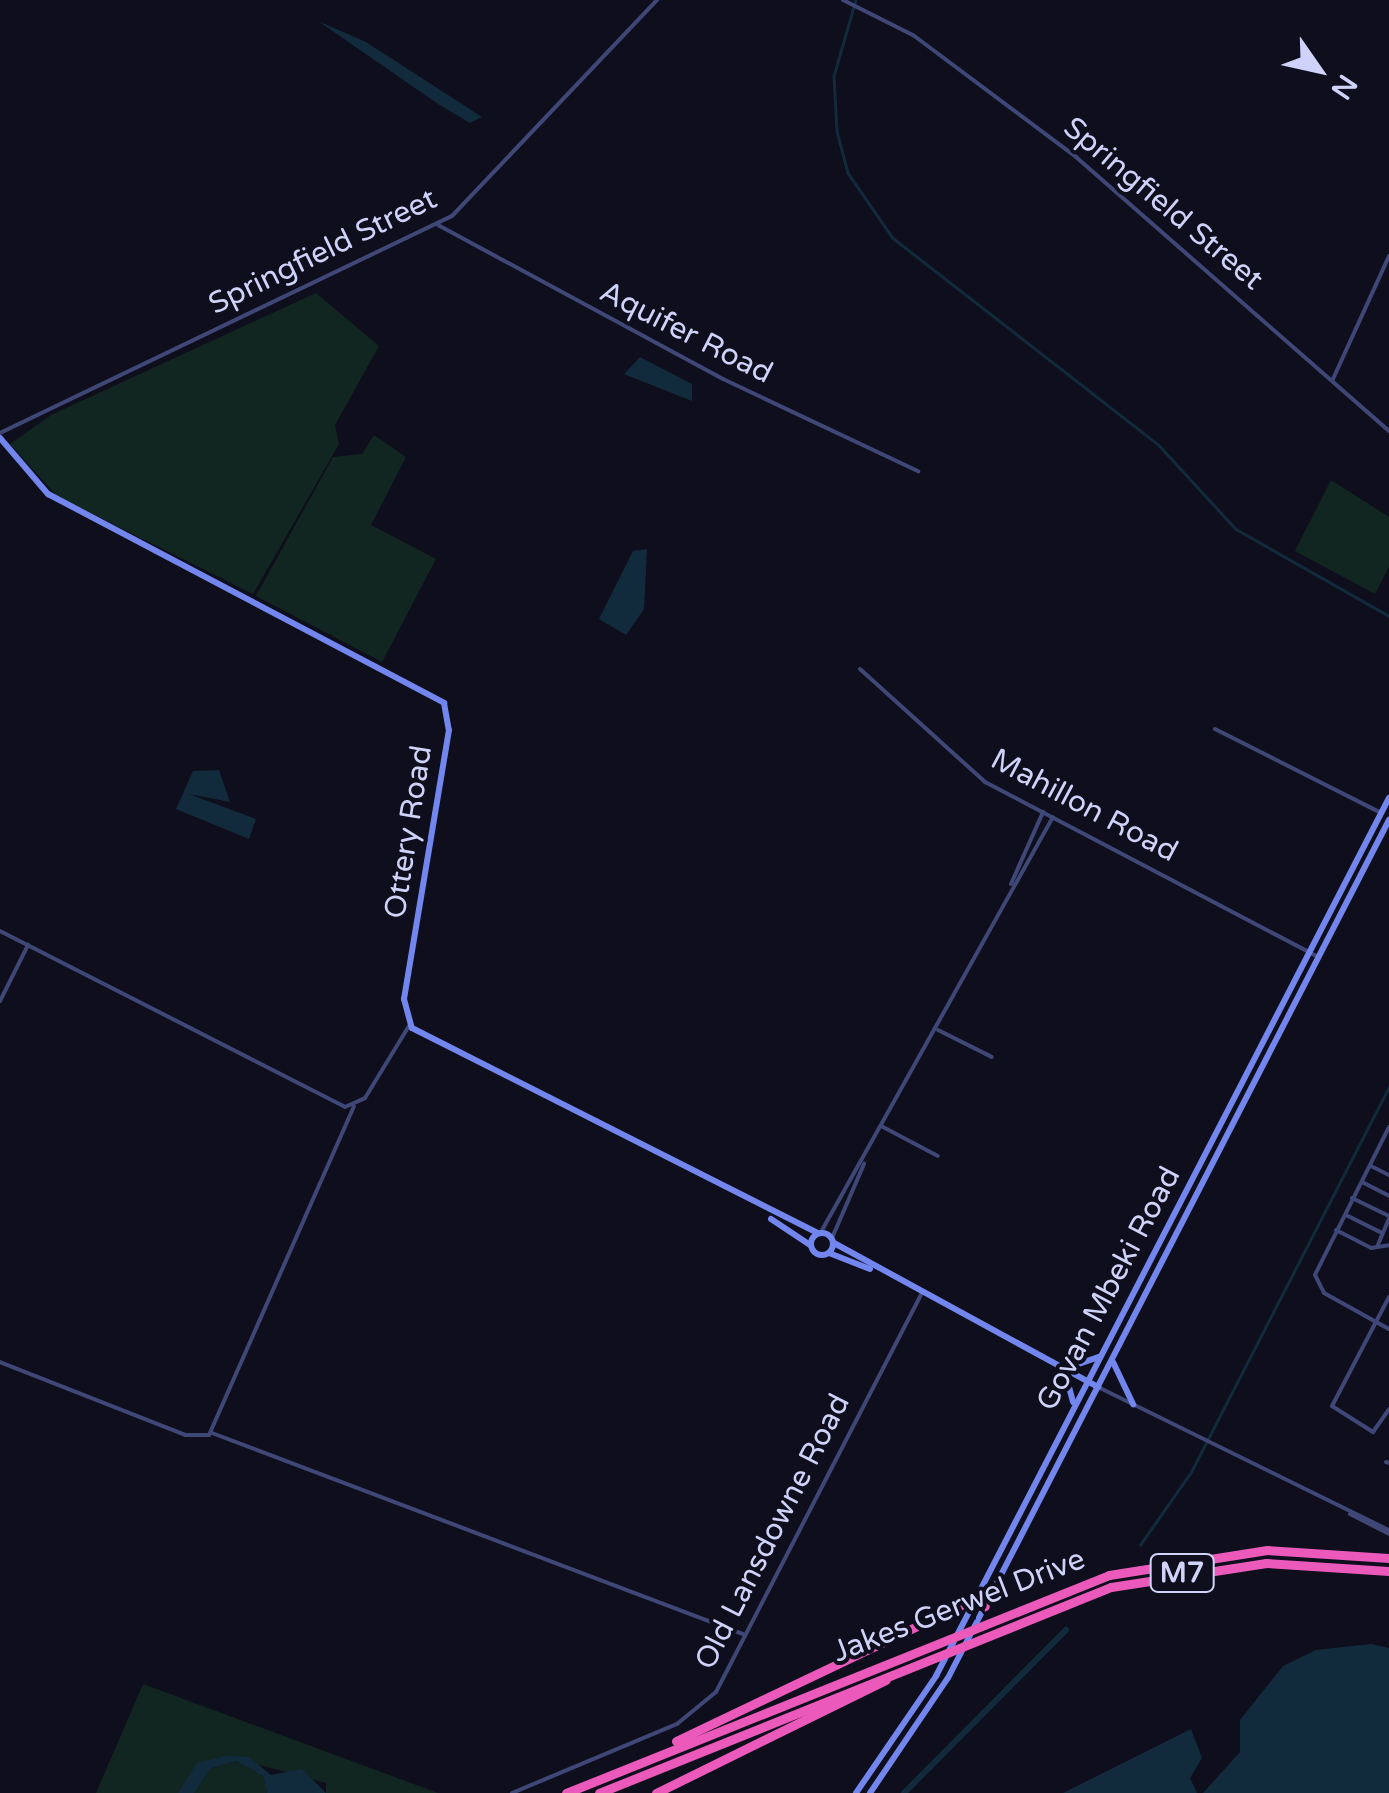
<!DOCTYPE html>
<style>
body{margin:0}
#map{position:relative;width:1389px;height:1793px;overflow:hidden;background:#0e0e1d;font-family:"Varela Round",sans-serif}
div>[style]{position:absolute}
.green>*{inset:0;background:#122621}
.water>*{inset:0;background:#122b3c}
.stream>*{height:2.5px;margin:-1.25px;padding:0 1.25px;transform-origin:1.25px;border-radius:1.25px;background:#122b3c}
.canal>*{height:6px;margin:-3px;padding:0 3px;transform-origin:3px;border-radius:3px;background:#122b3c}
.street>*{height:4px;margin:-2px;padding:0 2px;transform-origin:2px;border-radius:2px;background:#3e4776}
.secondary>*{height:6px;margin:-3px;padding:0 3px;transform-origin:3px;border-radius:3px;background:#7286ee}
.secondary>.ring{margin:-3px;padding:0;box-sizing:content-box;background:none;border:6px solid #7286ee;border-radius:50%}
.highway>*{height:9px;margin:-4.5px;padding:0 4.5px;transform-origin:4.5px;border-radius:4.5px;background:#eb59ba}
span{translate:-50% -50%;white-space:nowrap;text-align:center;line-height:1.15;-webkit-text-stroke:8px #0e0e1d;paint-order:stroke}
.shield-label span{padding:2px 8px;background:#0e0e1d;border:2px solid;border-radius:8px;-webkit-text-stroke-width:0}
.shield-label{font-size:28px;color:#cfd2f9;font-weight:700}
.street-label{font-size:30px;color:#cfd2f9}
.north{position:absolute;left:1269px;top:20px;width:100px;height:100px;-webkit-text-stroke:8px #0e0e1d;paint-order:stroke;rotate:124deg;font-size:28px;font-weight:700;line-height:40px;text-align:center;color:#cfd2f9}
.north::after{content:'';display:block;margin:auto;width:35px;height:45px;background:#cfd2f9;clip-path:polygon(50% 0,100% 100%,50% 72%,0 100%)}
</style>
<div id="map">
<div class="green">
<div style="clip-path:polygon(316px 293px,379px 346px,335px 425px,339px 444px,253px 594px,57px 496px,10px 444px,51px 415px)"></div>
<div style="clip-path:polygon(374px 435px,406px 457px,371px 525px,436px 559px,382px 662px,256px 596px,333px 457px,362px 454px)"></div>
<div style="clip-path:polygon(1331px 480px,1389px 517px,1389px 567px,1375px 594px,1295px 551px)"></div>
<div style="clip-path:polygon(143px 1684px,438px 1793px,326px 1793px,326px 1783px,226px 1756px,178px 1793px,96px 1793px)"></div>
<div style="clip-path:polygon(236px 1761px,263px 1776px,267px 1793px,194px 1793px,211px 1768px)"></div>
</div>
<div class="water">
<div style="clip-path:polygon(318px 21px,366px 42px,482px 117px,470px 123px,438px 104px)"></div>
<div style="clip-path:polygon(640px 357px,692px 384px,692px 401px,624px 374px)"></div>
<div style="clip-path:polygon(647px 549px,644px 609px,626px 635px,599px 619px,633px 551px)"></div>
<div style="clip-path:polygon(219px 770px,230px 802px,189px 794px,256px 819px,249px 839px,176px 809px,193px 771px)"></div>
<div style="clip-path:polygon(1371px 1644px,1389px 1648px,1389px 1793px,1203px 1793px,1240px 1752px,1240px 1720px,1283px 1666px,1316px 1650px)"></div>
<div style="clip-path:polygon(1191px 1729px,1202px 1758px,1190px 1778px,1197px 1793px,1063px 1793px)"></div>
<div style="clip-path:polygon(226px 1756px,249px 1757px,271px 1775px,302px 1769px,326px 1793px,267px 1793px,263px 1776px,236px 1761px,211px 1768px,194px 1793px,178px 1793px,197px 1763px)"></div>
</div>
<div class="stream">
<div style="left:856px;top:0;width:79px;rotate:106.1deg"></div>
<div style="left:834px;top:76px;width:55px;rotate:86.9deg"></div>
<div style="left:837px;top:131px;width:43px;rotate:75.3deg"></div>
<div style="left:848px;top:173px;width:79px;rotate:55.3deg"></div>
<div style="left:893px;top:238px;width:336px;rotate:37.9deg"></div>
<div style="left:1158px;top:444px;width:115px;rotate:47.5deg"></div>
<div style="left:1236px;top:529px;width:176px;rotate:29.6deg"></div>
<div style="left:1140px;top:1545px;width:89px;rotate:-55.1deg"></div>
<div style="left:1191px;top:1472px;width:434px;rotate:-62.8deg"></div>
</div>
<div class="canal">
<div style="left:904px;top:1793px;width:230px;rotate:-45.2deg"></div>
</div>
<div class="street">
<div style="left:843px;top:0;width:78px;rotate:26.6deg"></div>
<div style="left:913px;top:35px;width:204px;rotate:36.8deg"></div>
<div style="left:1076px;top:157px;width:416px;rotate:41.2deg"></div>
<div style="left:438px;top:225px;width:324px;rotate:28.4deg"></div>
<div style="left:723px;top:379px;width:216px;rotate:25.3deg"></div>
<div style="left:1333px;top:379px;width:135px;rotate:-65.5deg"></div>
<div style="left:0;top:433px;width:501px;rotate:-25.65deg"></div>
<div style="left:452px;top:216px;width:298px;rotate:-46.5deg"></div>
<div style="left:860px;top:669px;width:169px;rotate:42.1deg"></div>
<div style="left:985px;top:782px;width:377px;rotate:27.7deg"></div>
<div style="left:1215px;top:729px;width:186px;rotate:26.8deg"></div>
<div style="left:1011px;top:884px;width:79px;rotate:-66deg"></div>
<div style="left:0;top:931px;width:387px;rotate:27deg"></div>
<div style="left:345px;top:1107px;width:22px;rotate:-24deg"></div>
<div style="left:365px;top:1098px;width:84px;rotate:-58.6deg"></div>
<div style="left:0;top:1001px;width:63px;rotate:-63.4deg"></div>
<div style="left:938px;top:1030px;width:60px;rotate:26.6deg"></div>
<div style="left:883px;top:1127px;width:62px;rotate:27.8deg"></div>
<div style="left:1389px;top:1127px;width:165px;rotate:116.6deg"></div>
<div style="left:1315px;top:1275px;width:20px;rotate:63deg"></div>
<div style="left:1324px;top:1293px;width:74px;rotate:29deg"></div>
<div style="left:1371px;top:1166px;width:20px;rotate:27deg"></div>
<div style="left:1362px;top:1182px;width:30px;rotate:27deg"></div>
<div style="left:1352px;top:1198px;width:41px;rotate:25.9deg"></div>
<div style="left:1346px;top:1215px;width:40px;rotate:26.6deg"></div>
<div style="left:1336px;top:1230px;width:39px;rotate:27deg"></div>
<div style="left:1371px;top:1248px;width:18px;rotate:-9deg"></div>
<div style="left:821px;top:1232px;width:475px;rotate:-60.8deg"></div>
<div style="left:832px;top:1238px;width:81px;rotate:-66.6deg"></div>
<div style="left:1377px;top:1247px;width:30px;rotate:-67deg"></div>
<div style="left:1389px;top:1297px;width:123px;rotate:117.6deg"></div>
<div style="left:1332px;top:1406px;width:49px;rotate:32.4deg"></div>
<div style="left:1373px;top:1432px;width:28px;rotate:-55deg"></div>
<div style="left:0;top:1362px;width:199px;rotate:21.5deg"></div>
<div style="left:185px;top:1435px;width:24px"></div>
<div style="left:209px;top:1435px;width:359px;rotate:-66.2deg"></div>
<div style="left:1098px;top:1387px;width:324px;rotate:26.2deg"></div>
<div style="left:212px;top:1433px;width:568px;rotate:20.73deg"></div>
<div style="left:1386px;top:1462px;width:3px;rotate:18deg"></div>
<div style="left:1350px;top:1514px;width:44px;rotate:27.1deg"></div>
<div style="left:512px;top:1793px;width:179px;rotate:-22.7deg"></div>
<div style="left:677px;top:1724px;width:50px;rotate:-39.4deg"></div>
<div style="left:716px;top:1692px;width:447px;rotate:-62.7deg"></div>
</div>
<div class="secondary">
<div style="left:0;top:438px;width:74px;rotate:49.4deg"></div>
<div style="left:48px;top:494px;width:448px;rotate:27.8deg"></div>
<div style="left:444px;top:703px;width:27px;rotate:80deg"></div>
<div style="left:449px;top:730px;width:273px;rotate:99.5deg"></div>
<div style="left:404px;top:999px;width:30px;rotate:75deg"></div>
<div style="left:412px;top:1028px;width:454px;rotate:26.8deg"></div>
<div style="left:771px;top:1219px;width:47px;rotate:33.7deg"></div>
<div class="ring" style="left:811px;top:1233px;width:16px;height:16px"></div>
<div style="left:834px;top:1243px;width:301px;rotate:28.6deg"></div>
<div style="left:829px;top:1253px;width:44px;rotate:21.3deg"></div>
<div style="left:1113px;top:1362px;width:47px;rotate:64.5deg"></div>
<div style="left:1064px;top:1369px;width:37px;rotate:-19deg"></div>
<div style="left:1065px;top:1372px;width:31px;rotate:75deg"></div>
<div style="left:856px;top:1793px;width:142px;rotate:-55.6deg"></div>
<div style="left:936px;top:1676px;width:988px;rotate:-62.71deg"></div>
<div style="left:870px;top:1793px;width:139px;rotate:-55.9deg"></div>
<div style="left:948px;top:1678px;width:965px;rotate:-62.8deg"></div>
</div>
<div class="highway">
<div style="left:676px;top:1741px;width:320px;rotate:-25.5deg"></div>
<div style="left:965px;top:1603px;width:20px;rotate:9deg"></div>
<div style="left:566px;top:1793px;width:585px;rotate:-21.87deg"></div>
<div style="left:1109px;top:1575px;width:160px;rotate:-9deg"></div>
<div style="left:1267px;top:1550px;width:122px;rotate:3.8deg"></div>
<div style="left:599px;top:1793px;width:552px;rotate:-21.92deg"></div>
<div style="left:1111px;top:1587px;width:157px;rotate:-8.8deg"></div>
<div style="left:1266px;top:1563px;width:123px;rotate:3.7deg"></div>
<div style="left:656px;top:1793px;width:256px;rotate:-26.2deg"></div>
</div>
<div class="shield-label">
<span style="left:1182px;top:1573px">M7</span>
</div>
<div class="street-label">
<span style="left:1163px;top:204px;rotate:40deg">Springfield Street</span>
<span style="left:323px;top:252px;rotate:-26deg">Springfield Street</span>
<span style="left:686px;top:333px;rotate:27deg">Aquifer Road</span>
<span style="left:1084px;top:806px;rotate:28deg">Mahillon Road</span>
<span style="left:409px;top:832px;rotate:-81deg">Ottery Road</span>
<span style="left:1109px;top:1289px;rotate:-62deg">Govan Mbeki Road</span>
<span style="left:773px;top:1532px;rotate:-63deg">Old Lansdowne Road</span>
<span style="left:959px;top:1606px;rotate:-21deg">Jakes Gerwel Drive</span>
</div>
<div class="north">N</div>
</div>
